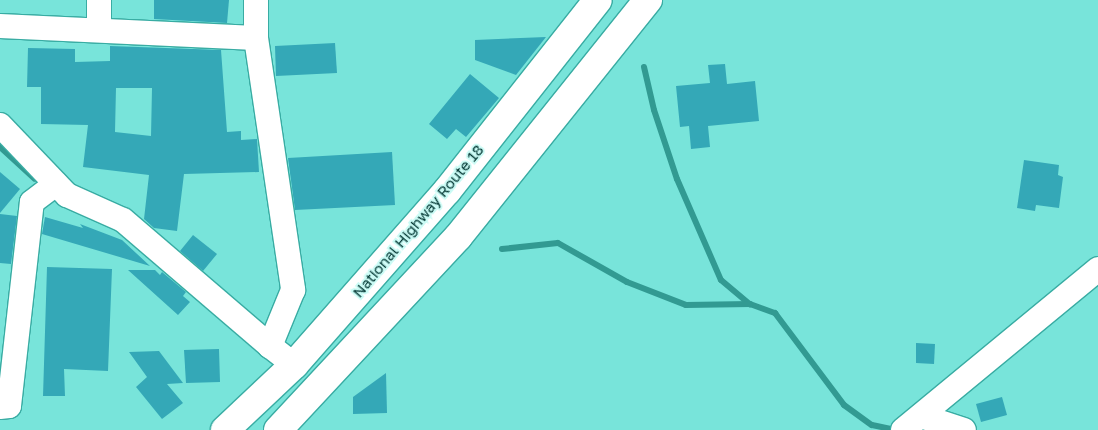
<!DOCTYPE html>
<style>
body{margin:0}
#map{position:relative;width:1098px;height:430px;overflow:hidden;background:#78e4da;font-family:"Golos Text",sans-serif}
div>[style]{position:absolute}
.stream>*{height:6px;margin:-3px;padding:0 3px;transform-origin:3px;border-radius:3px;background:#329a92}
.building>*{inset:0;background:#34a8b7}
.roads{filter:drop-shadow(1px 0 #39aca3) drop-shadow(-1px 0 #39aca3) drop-shadow(0 1px #39aca3) drop-shadow(0 -1px #39aca3)}
.street>*{height:24px;margin:-12px;padding:0 12px;transform-origin:12px;border-radius:12px;background:#fff}
.highway>*{height:28px;margin:-14px;padding:0 14px;transform-origin:14px;border-radius:14px;background:#fff}
span{translate:-50% -50%;white-space:nowrap;text-align:center;line-height:1.15;-webkit-text-stroke:4px #cafbf5;paint-order:stroke}
.street-label{font-size:15px;color:#023632}
</style>
<div id="map">
<div class="stream">
<div style="left:644px;top:67px;width:44px;rotate:76.9deg"></div>
<div style="left:654px;top:110px;width:73px;rotate:71.6deg"></div>
<div style="left:677px;top:179px;width:110px;rotate:66.5deg"></div>
<div style="left:721px;top:280px;width:38px;rotate:40deg"></div>
<div style="left:750px;top:304px;width:27px;rotate:20deg"></div>
<div style="left:775px;top:313px;width:115px;rotate:53.1deg"></div>
<div style="left:844px;top:405px;width:34px;rotate:36deg"></div>
<div style="left:872px;top:425px;width:24px;rotate:12deg"></div>
<div style="left:0;top:147px;width:47px;rotate:42.4deg"></div>
<div style="left:502px;top:249px;width:56px;rotate:-6.1deg"></div>
<div style="left:558px;top:243px;width:79px;rotate:29.5deg"></div>
<div style="left:627px;top:282px;width:63px;rotate:21.3deg"></div>
<div style="left:686px;top:305px;width:64px;rotate:-0.9deg"></div>
</div>
<div class="building">
<div style="clip-path:polygon(154px 0,229px 0,227px 23px,154px 19px)"></div>
<div style="clip-path:polygon(546px 37px,516px 75px,475px 60px,475px 40px)"></div>
<div style="clip-path:polygon(335px 43px,337px 73px,276px 76px,275px 46px)"></div>
<div style="clip-path:polygon(evenodd,110px 46px,221px 50px,227px 132px,241px 131px,241px 140px,257px 139px,259px 172px,184px 174px,177px 231px,154px 228px,144px 219px,149px 175px,83px 167px,88px 125px,41px 124px,41px 87px,27px 87px,28px 48px,75px 49px,75px 62px,110px 61px,110px 46px,116px 88px,152px 88px,151px 136px,115px 132px,116px 88px)"></div>
<div style="clip-path:polygon(725px 64px,727px 84px,755px 81px,759px 121px,708px 126px,710px 147px,691px 149px,689px 126px,680px 127px,676px 86px,710px 83px,708px 65px)"></div>
<div style="clip-path:polygon(470px 74px,499px 98px,466px 137px,456px 129px,447px 139px,429px 124px)"></div>
<div style="clip-path:polygon(392px 152px,395px 205px,295px 210px,288px 158px)"></div>
<div style="clip-path:polygon(1024px 160px,1059px 165px,1058px 175px,1063px 177px,1059px 208px,1036px 205px,1035px 211px,1017px 208px)"></div>
<div style="clip-path:polygon(0 172px,20px 189px,0 213px)"></div>
<div style="clip-path:polygon(0 214px,17px 216px,11px 264px,0 263px)"></div>
<div style="clip-path:polygon(45px 217px,83px 228px,80px 224px,122px 240px,150px 266px,42px 234px)"></div>
<div style="clip-path:polygon(193px 235px,217px 254px,203px 271px,180px 251px)"></div>
<div style="clip-path:polygon(47px 267px,112px 269px,108px 371px,64px 369px,65px 396px,43px 396px)"></div>
<div style="clip-path:polygon(128px 270px,155px 270px,160px 275px,162px 272px,186px 292px,183px 296px,190px 302px,178px 315px)"></div>
<div style="clip-path:polygon(916px 343px,935px 344px,934px 364px,916px 363px)"></div>
<div style="clip-path:polygon(219px 349px,220px 382px,186px 383px,184px 350px)"></div>
<div style="clip-path:polygon(159px 351px,183px 383px,167px 384px,183px 403px,162px 419px,136px 387px,147px 377px,129px 352px)"></div>
<div style="clip-path:polygon(386px 373px,387px 413px,353px 414px,353px 397px)"></div>
<div style="clip-path:polygon(1002px 397px,1007px 415px,981px 422px,976px 404px)"></div>
</div>
<div class="roads">
<div class="street">
<div style="left:256px;top:0;width:38px;rotate:90deg"></div>
<div style="left:256px;top:38px;width:255px;rotate:81.6deg"></div>
<div style="left:293px;top:290px;width:61px;rotate:112.3deg"></div>
<div style="left:270px;top:346px;width:31px;rotate:38deg"></div>
<div style="left:0;top:26px;width:256px;rotate:2.7deg"></div>
<div style="left:99px;top:30px;width:30px;rotate:-90deg"></div>
<div style="left:0;top:125px;width:97px;rotate:46.3deg"></div>
<div style="left:67px;top:195px;width:61px;rotate:24.1deg"></div>
<div style="left:123px;top:220px;width:194px;rotate:40.6deg"></div>
<div style="left:0;top:407px;width:9px;rotate:-6deg"></div>
<div style="left:9px;top:406px;width:205px;rotate:-83.6deg"></div>
<div style="left:32px;top:202px;width:30px;rotate:-37deg"></div>
<div style="left:921px;top:416px;width:45px;rotate:18deg"></div>
<div style="left:903px;top:430px;width:253px;rotate:-39.5deg"></div>
</div>
<div class="highway">
<div style="left:225px;top:430px;width:95px;rotate:-43.3deg"></div>
<div style="left:294px;top:365px;width:232px;rotate:-48.7deg"></div>
<div style="left:447px;top:191px;width:243px;rotate:-51.7deg"></div>
<div style="left:278px;top:430px;width:264px;rotate:-47deg"></div>
<div style="left:458px;top:237px;width:304px;rotate:-51.3deg"></div>
</div>
</div>
<div class="street-label">
<span style="left:418px;top:221px;rotate:-50deg">National Highway Route 18</span>
</div>
</div>
